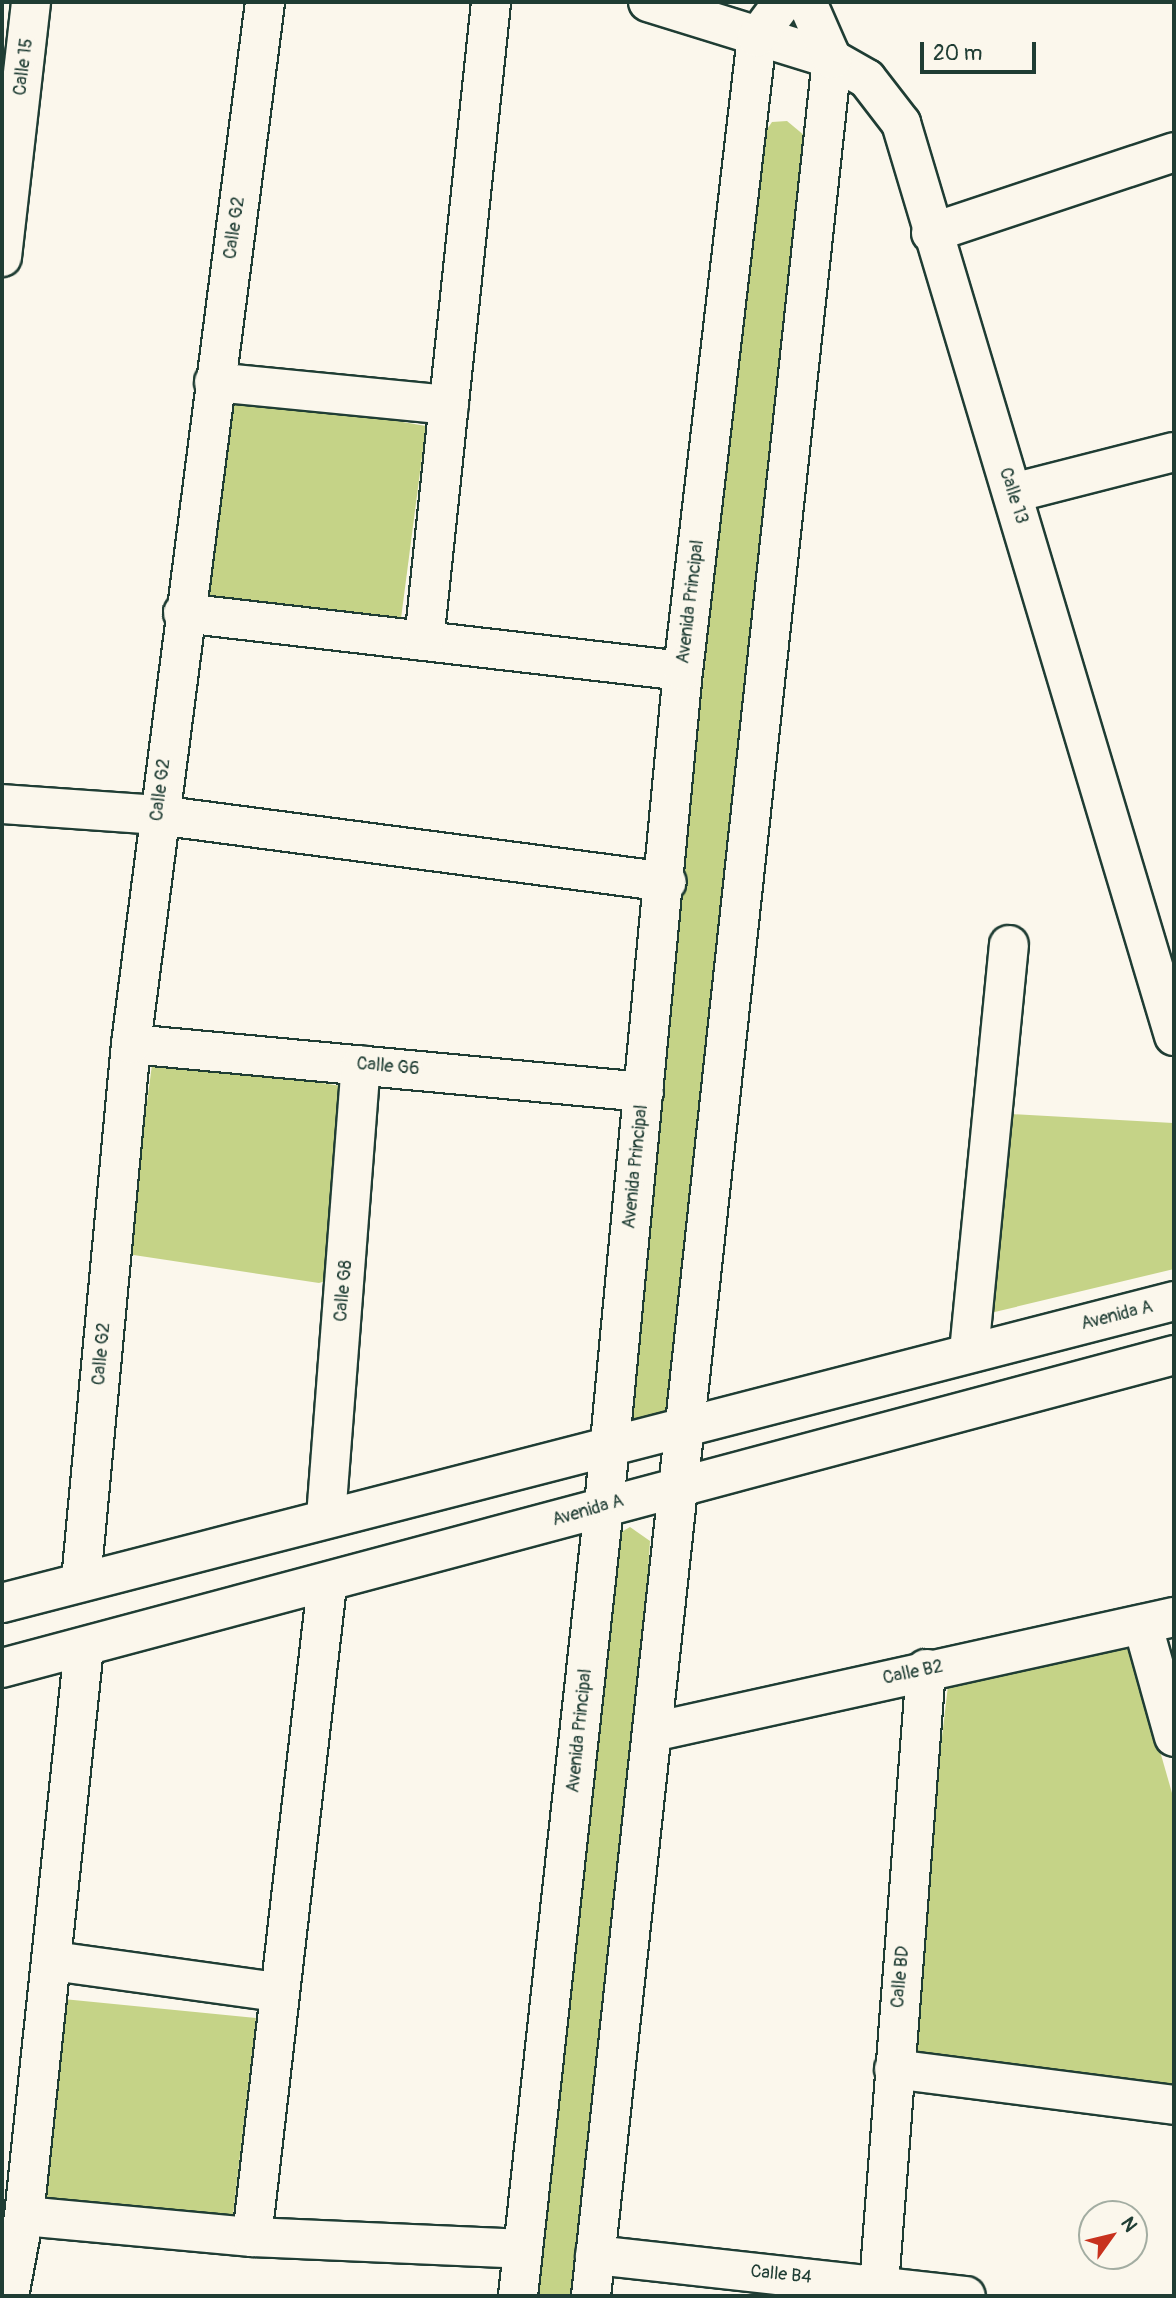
<!DOCTYPE html>
<style>
body{margin:0}
#map{position:relative;width:1176px;height:2298px;overflow:hidden;background:#fbf7ec;font-family:Pangolin,sans-serif}
div>[style]{position:absolute}
.green>*{inset:0;background:#c5d387}
.roads{filter:drop-shadow(2px 0 #1f3d34) drop-shadow(-2px 0 #1f3d34) drop-shadow(0 2px #1f3d34) drop-shadow(0 -2px #1f3d34)}
.street>*{height:38px;margin:-19px;padding:0 19px;transform-origin:19px;border-radius:19px;background:#fbf7ec}
.secondary>*{height:38px;margin:-19px;padding:0 19px;transform-origin:19px;border-radius:19px;background:#fbf7ec}
span{translate:-50% -50%;white-space:nowrap;text-align:center;line-height:1.15;-webkit-text-stroke:7px #fbf7ec;paint-order:stroke}
.street-label{font-size:18px;color:#1f3d34}
.frame{position:absolute;inset:0;border:4px solid #1f3d34;pointer-events:none}
.north{position:absolute;left:1078px;top:2200px;width:70px;height:70px;box-sizing:border-box;background:#fbf7ec;border:2px solid #a3ada2;border-radius:50%;rotate:56deg;font-size:19px;font-weight:700;line-height:28px;text-align:center;color:#1f3d34}
.north::after{content:'';display:block;margin:auto;width:24px;height:32px;background:#c8321e;clip-path:polygon(50% 0,100% 100%,50% 72%,0 100%)}
.scale{position:absolute;left:920px;top:42px;width:116px;height:32px;box-sizing:border-box;border:4px solid #1f3d34;border-top:0;padding-left:9px;font-size:21px;line-height:24px;white-space:nowrap;color:#1f3d34;-webkit-text-stroke:5px #fbf7ec;paint-order:stroke}
</style>
<div id="map">
<div class="green">
<div style="clip-path:polygon(787px 121px,805px 136px,668px 1412px,637px 1423px,629px 1416px,625px 1395px,763px 135px,772px 122px)"></div>
<div style="clip-path:polygon(222px 391px,426px 426px,399px 634px,198px 608px)"></div>
<div style="clip-path:polygon(153px 1057px,354px 1088px,332px 1279px,319px 1283px,127px 1254px)"></div>
<div style="clip-path:polygon(1011px 1114px,1173px 1123px,1174px 1269px,982px 1315px)"></div>
<div style="clip-path:polygon(630px 1527px,650px 1541px,640px 1705px,572px 2296px,532px 2296px,618px 1534px)"></div>
<div style="clip-path:polygon(1127px 1636px,1174px 1800px,1174px 2092px,904px 2065px,949px 1677px)"></div>
<div style="clip-path:polygon(53px 1998px,256px 2018px,232px 2224px,29px 2206px)"></div>
</div>
<div class="roads">
<div class="street">
<div style="left:648px;top:2px;width:193px;rotate:17.2deg"></div>
<div style="left:832px;top:59px;width:40px;rotate:29.7deg"></div>
<div style="left:867px;top:79px;width:56px;rotate:52.3deg"></div>
<div style="left:901px;top:123px;width:953px;rotate:73.35deg"></div>
<div style="left:931px;top:233px;width:256px;rotate:-18.4deg"></div>
<div style="left:2px;top:257px;width:257px;rotate:-83.5deg"></div>
<div style="left:214px;top:382px;width:236px;rotate:5.6deg"></div>
<div style="left:1013px;top:493px;width:166px;rotate:-14.3deg"></div>
<div style="left:183px;top:613px;width:503px;rotate:6.62deg"></div>
<div style="left:424px;top:641px;width:643px;rotate:-84.01deg"></div>
<div style="left:2px;top:804px;width:156px;rotate:4deg"></div>
<div style="left:158px;top:815px;width:513px;rotate:7.5deg"></div>
<div style="left:131px;top:1044px;width:515px;rotate:5.35deg"></div>
<div style="left:969px;top:1352px;width:409px;rotate:-84.4deg"></div>
<div style="left:326px;top:1517px;width:453px;rotate:-85.6deg"></div>
<div style="left:81px;top:1581px;width:539px;rotate:-84.68deg"></div>
<div style="left:131px;top:1044px;width:1051px;rotate:-82.67deg"></div>
<div style="left:1143px;top:1626px;width:115px;rotate:74.4deg"></div>
<div style="left:653px;top:1732px;width:534px;rotate:-12.45deg"></div>
<div style="left:53px;top:1961px;width:225px;rotate:7.9deg"></div>
<div style="left:894px;top:2069px;width:282px;rotate:7.3deg"></div>
<div style="left:24px;top:2216px;width:229px;rotate:5.3deg"></div>
<div style="left:252px;top:2237px;width:271px;rotate:2.5deg"></div>
<div style="left:252px;top:2237px;width:656px;rotate:-83.44deg"></div>
<div style="left:595px;top:2255px;width:373px;rotate:6.3deg"></div>
<div style="left:879px;top:2285px;width:618px;rotate:-85.64deg"></div>
<div style="left:9px;top:2296px;width:81px;rotate:-79.4deg"></div>
<div style="left:24px;top:2216px;width:572px;rotate:-83.98deg"></div>
</div>
<div class="secondary">
<div style="left:2px;top:1603px;width:1210px;rotate:-14.45deg"></div>
<div style="left:2px;top:1668px;width:1213px;rotate:-14.95deg"></div>
<div style="left:518px;top:2296px;width:795px;rotate:-83.79deg"></div>
<div style="left:604px;top:1506px;width:839px;rotate:-84.6deg"></div>
<div style="left:683px;top:671px;width:638px;rotate:-83.34deg"></div>
<div style="left:757px;top:37px;width:44px;rotate:-53.4deg"></div>
<div style="left:591px;top:2296px;width:2250px;rotate:-83.85deg"></div>
<div style="left:832px;top:59px;width:62px;rotate:-113.7deg"></div>
</div>
</div>
<div class="street-label">
<span style="left:24px;top:67px;rotate:-83deg">Calle 15</span>
<span style="left:235px;top:228px;rotate:-82deg">Calle G2</span>
<span style="left:1013px;top:496px;rotate:72deg">Calle 13</span>
<span style="left:691px;top:602px;rotate:-83deg">Avenida Principal</span>
<span style="left:161px;top:790px;rotate:-83deg">Calle G2</span>
<span style="left:388px;top:1067px;rotate:5deg">Calle G6</span>
<span style="left:636px;top:1167px;rotate:-84deg">Avenida Principal</span>
<span style="left:344px;top:1291px;rotate:-85deg">Calle G8</span>
<span style="left:1117px;top:1316px;rotate:-14deg">Avenida A</span>
<span style="left:102px;top:1354px;rotate:-85deg">Calle G2</span>
<span style="left:588px;top:1511px;rotate:-16deg">Avenida A</span>
<span style="left:913px;top:1673px;rotate:-12deg">Calle B2</span>
<span style="left:580px;top:1731px;rotate:-84deg">Avenida Principal</span>
<span style="left:901px;top:1977px;rotate:-85deg">Calle BD</span>
<span style="left:781px;top:2275px;rotate:6deg">Calle B4</span>
</div>
<div class="frame"></div>
<div class="north">N</div>
<div class="scale">20 m</div>
</div>
